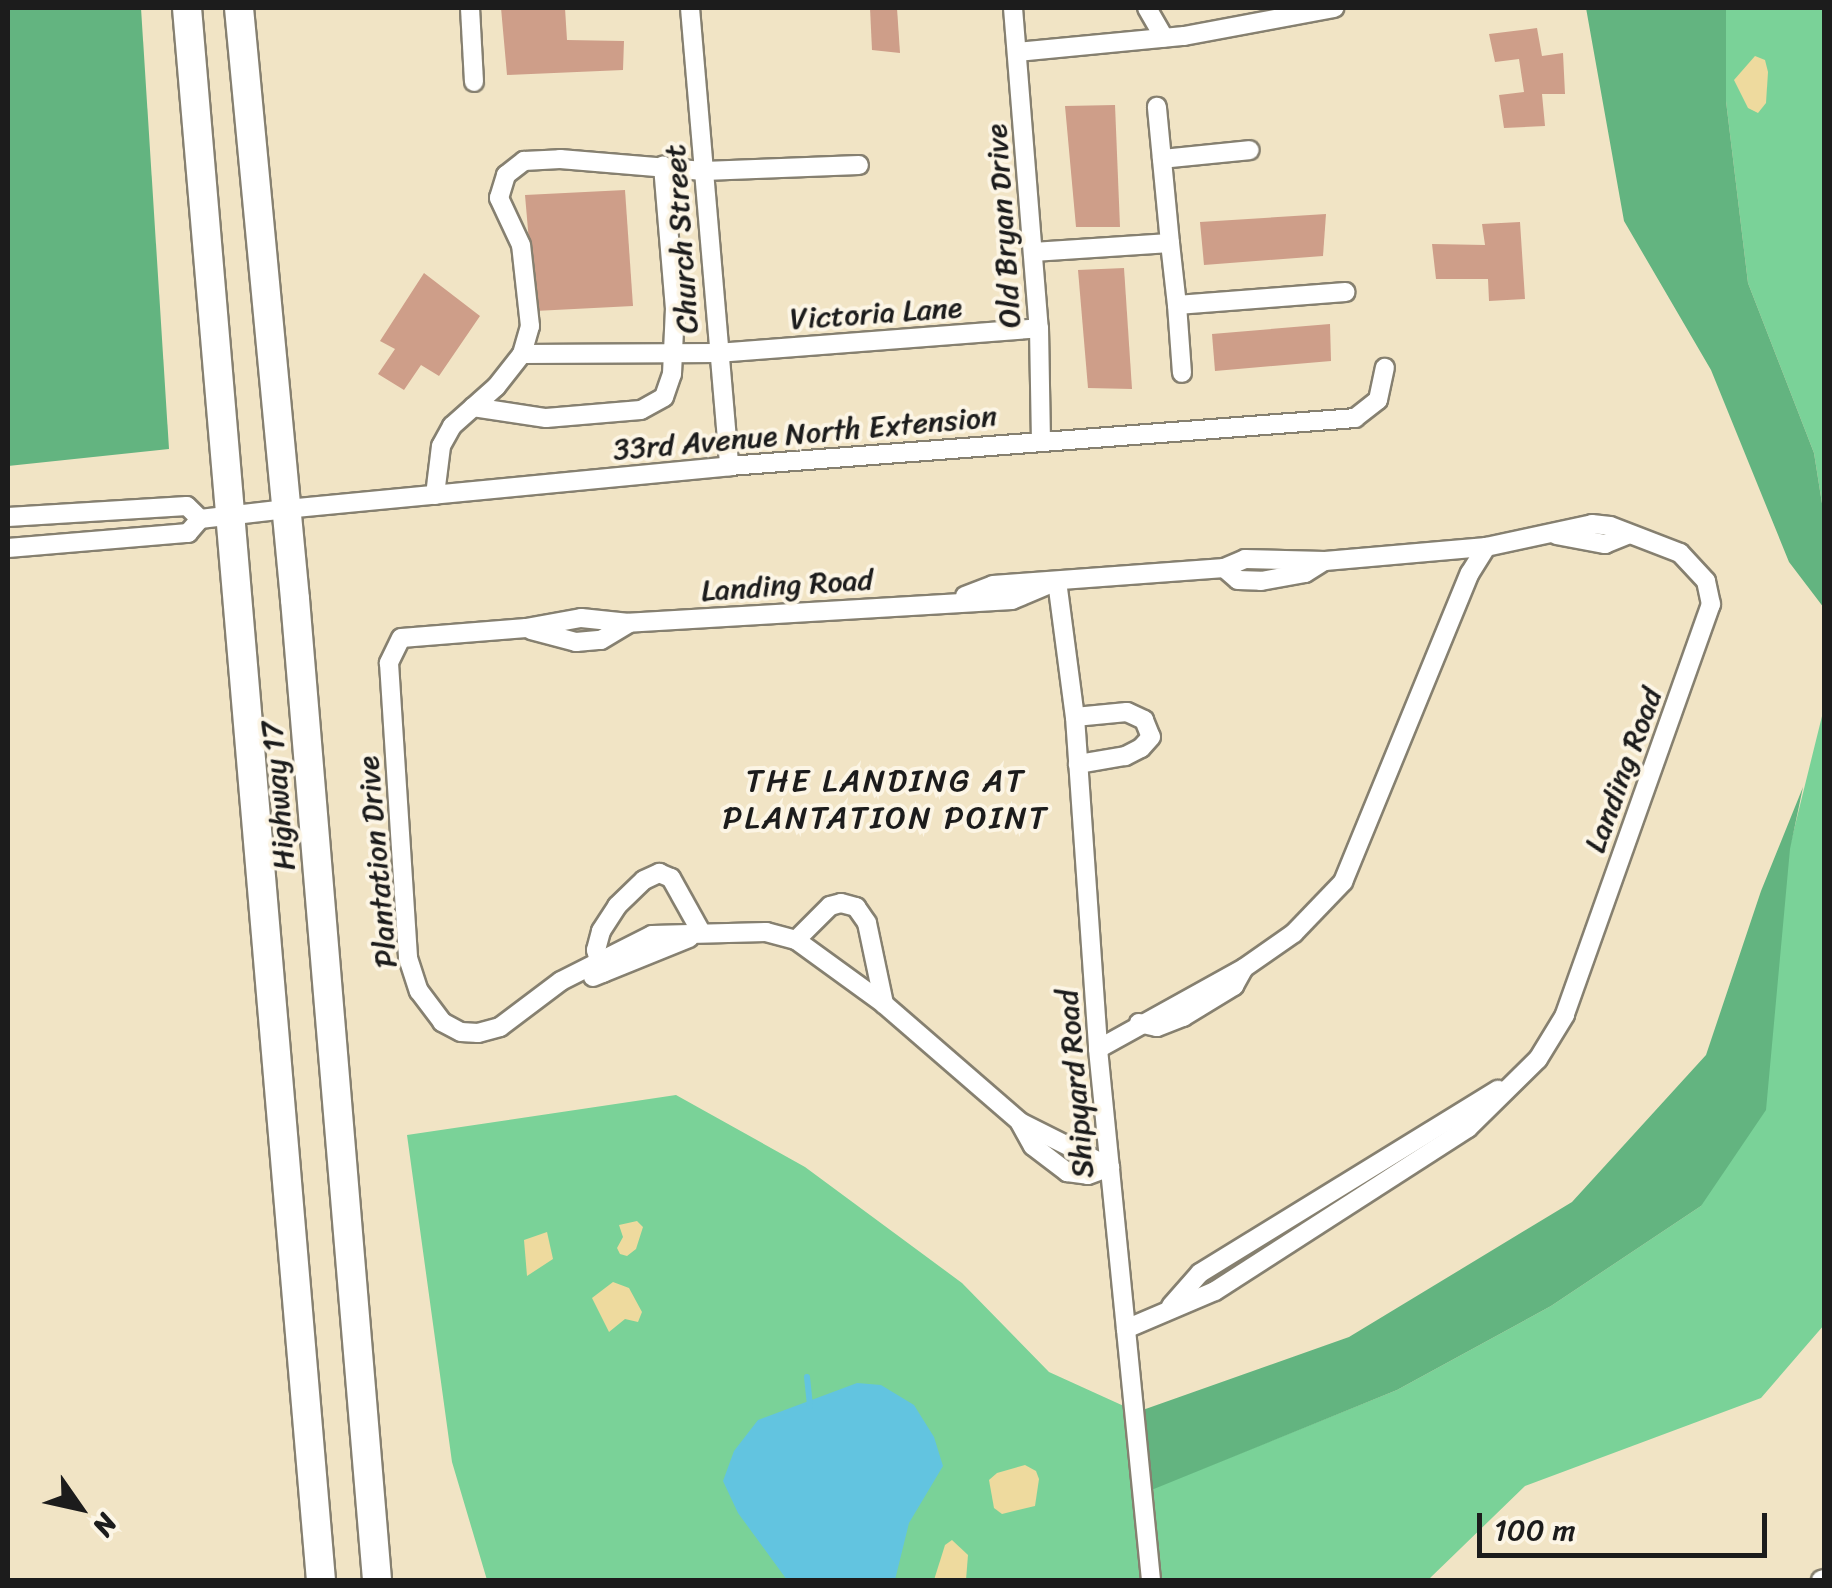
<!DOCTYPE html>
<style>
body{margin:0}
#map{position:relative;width:1832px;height:1588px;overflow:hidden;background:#f1e4c5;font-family:Sriracha,sans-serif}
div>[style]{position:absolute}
.green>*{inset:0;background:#7ad298}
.forest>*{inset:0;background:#63b480}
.sand>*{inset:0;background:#eeda9e}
.water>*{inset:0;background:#62c4e0}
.stream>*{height:6px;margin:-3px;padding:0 3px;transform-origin:3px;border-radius:3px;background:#62c4e0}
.building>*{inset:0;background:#ce9e89}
.roads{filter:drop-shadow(2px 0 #868070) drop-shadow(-2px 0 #868070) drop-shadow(0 2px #868070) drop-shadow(0 -2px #868070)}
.minor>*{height:18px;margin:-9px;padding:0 9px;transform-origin:9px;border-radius:9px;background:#fff}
.highway>*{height:28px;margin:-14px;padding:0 14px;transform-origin:14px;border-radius:14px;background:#fff}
span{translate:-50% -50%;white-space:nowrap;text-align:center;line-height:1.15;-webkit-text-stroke:8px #fcf5e5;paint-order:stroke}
.street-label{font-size:30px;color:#1c1c1c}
.neighbourhood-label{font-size:32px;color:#1c1c1c;letter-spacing:2.5px}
.frame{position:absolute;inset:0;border:10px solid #1c1c1c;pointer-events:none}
.north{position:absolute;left:30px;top:1458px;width:100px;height:100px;-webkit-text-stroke:8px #fcf5e5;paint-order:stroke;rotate:124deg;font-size:28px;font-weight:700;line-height:40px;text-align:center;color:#1c1c1c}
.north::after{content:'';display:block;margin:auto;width:35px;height:45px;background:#1c1c1c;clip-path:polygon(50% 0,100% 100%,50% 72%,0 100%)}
.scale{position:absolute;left:1477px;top:1513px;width:290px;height:45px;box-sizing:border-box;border:5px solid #1c1c1c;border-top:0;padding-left:12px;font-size:30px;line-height:35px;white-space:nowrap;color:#1c1c1c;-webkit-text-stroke:8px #fcf5e5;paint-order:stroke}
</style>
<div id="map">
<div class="green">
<div style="clip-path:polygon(1726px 8px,1824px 8px,1824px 516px,1814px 453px,1748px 283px,1726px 101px)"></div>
<div style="clip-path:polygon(1824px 708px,1824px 1325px,1761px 1398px,1525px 1486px,1428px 1580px,487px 1580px,452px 1462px,407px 1135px,676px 1095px,805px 1167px,962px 1283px,1049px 1372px,1137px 1412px,1144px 1492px,1397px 1390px,1551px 1306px,1701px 1206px)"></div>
</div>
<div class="forest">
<div style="clip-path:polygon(8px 8px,141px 8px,169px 449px,8px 466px)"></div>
<div style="clip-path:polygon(1586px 8px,1726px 8px,1726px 101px,1748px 283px,1814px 453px,1824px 516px,1824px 608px,1789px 562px,1711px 370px,1624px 221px)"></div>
<div style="clip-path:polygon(1803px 787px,1790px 849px,1766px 1110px,1701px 1206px,1551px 1306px,1397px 1390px,1144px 1493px,1137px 1412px,1349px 1337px,1572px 1202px,1706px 1055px,1761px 891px)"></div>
</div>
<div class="sand">
<div style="clip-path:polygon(1755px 56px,1765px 60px,1768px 72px,1766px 103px,1758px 113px,1748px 108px,1734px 80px)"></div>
<div style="clip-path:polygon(637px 1221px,643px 1227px,636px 1249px,627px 1256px,620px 1254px,617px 1248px,623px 1237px,619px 1225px)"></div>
<div style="clip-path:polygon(547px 1232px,553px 1259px,527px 1276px,524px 1240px)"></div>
<div style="clip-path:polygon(613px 1282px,629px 1288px,642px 1312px,638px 1322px,625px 1319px,609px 1332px,592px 1298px)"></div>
<div style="clip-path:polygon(1025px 1465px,1036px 1471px,1039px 1479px,1035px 1506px,1002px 1514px,994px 1508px,989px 1480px,997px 1473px)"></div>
<div style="clip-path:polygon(952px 1540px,968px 1555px,966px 1580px,934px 1580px,945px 1545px)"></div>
</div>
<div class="water">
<div style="clip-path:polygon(857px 1383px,881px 1385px,914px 1405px,934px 1437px,943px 1466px,909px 1523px,895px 1580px,787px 1580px,738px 1513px,723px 1481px,734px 1451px,758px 1420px)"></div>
</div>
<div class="stream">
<div style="left:807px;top:1377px;width:29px;rotate:84deg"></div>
</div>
<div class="building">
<div style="clip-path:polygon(501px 8px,565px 8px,567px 40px,624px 41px,623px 70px,507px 75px)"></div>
<div style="clip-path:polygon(870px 8px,897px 8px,900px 53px,872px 50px)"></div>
<div style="clip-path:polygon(1537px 28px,1542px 56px,1563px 53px,1565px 94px,1542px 94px,1545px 126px,1504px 128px,1499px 95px,1524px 92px,1519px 59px,1495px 62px,1489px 34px)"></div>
<div style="clip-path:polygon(1115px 105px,1120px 227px,1076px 227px,1065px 106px)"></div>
<div style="clip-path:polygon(625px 190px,633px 306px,535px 311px,525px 195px)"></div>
<div style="clip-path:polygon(1326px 214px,1323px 256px,1204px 265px,1200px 222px)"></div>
<div style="clip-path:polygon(1520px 222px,1525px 299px,1489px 301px,1488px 279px,1436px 279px,1432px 244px,1485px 245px,1482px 224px)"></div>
<div style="clip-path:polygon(1124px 268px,1132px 389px,1088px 388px,1078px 270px)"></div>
<div style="clip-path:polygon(424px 273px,480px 316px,439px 376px,421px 365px,404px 390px,378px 374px,395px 349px,380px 341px)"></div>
<div style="clip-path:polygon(1330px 324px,1331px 361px,1215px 371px,1212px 334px)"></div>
</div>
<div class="roads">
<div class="minor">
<div style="left:470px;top:8px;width:74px;rotate:86.9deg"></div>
<div style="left:690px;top:8px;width:460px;rotate:85.1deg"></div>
<div style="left:1013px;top:8px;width:321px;rotate:85.4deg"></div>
<div style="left:1039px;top:328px;width:112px;rotate:89deg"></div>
<div style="left:1147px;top:8px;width:34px;rotate:60deg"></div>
<div style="left:1017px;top:52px;width:168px;rotate:-5.5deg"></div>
<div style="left:1184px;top:36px;width:153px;rotate:-10.6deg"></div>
<div style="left:1162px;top:159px;width:88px;rotate:-5.8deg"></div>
<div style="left:1170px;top:243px;width:62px;rotate:83.6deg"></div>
<div style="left:1177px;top:305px;width:169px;rotate:-4.4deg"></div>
<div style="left:1033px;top:252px;width:137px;rotate:-3.8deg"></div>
<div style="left:1170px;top:243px;width:137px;rotate:-95.5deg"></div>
<div style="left:1177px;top:305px;width:68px;rotate:85.8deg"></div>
<div style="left:522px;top:354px;width:195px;rotate:-0.3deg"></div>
<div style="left:717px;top:353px;width:323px;rotate:-4.4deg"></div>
<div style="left:473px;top:407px;width:74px;rotate:8.6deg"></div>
<div style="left:546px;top:418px;width:95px;rotate:-4.8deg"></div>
<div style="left:641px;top:410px;width:26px;rotate:-29deg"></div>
<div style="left:664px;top:397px;width:24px;rotate:-71deg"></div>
<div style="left:672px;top:374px;width:65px;rotate:-87.4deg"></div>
<div style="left:675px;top:309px;width:144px;rotate:-94.8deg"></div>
<div style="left:435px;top:495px;width:49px;rotate:-83deg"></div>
<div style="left:441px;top:446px;width:23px;rotate:-61deg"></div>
<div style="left:452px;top:426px;width:59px;rotate:-41.6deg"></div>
<div style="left:496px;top:387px;width:42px;rotate:-51.8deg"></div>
<div style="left:522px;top:354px;width:29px;rotate:-74deg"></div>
<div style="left:530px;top:326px;width:81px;rotate:-96.3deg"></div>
<div style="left:521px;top:245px;width:52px;rotate:-115.1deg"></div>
<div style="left:499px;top:198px;width:24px;rotate:-73deg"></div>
<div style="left:506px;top:175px;width:23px;rotate:-38deg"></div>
<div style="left:524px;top:161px;width:36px;rotate:-3deg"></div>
<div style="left:560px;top:159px;width:144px;rotate:4.8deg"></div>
<div style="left:704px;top:171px;width:155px;rotate:-2.2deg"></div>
<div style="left:8px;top:517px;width:179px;rotate:-3.5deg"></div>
<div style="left:187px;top:506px;width:18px;rotate:45deg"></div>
<div style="left:1556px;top:535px;width:50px;rotate:10.4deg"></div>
<div style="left:1605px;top:544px;width:24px;rotate:-22deg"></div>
<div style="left:8px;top:548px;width:181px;rotate:-4.8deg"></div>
<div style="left:188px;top:533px;width:18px;rotate:-49deg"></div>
<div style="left:200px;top:519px;width:87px;rotate:-6.6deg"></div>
<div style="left:286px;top:509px;width:445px;rotate:-5.5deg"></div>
<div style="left:729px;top:466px;width:628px;rotate:-4.38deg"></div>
<div style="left:1355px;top:418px;width:29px;rotate:-38deg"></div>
<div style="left:1378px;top:400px;width:33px;rotate:-78deg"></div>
<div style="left:1224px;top:568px;width:18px;rotate:41deg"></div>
<div style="left:1238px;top:580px;width:23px;rotate:2deg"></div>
<div style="left:1261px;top:581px;width:45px;rotate:-10.3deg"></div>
<div style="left:1305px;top:573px;width:22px;rotate:-32deg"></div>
<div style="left:1057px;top:581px;width:49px;rotate:157.1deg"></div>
<div style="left:1012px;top:600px;width:384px;rotate:176.6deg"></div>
<div style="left:629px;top:623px;width:48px;rotate:-174.1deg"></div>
<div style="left:581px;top:618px;width:56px;rotate:169.7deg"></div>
<div style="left:526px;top:628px;width:125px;rotate:175.4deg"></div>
<div style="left:401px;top:638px;width:28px;rotate:116deg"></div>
<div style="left:389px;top:663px;width:296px;rotate:86.3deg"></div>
<div style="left:408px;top:958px;width:35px;rotate:72deg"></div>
<div style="left:419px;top:991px;width:39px;rotate:53deg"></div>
<div style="left:442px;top:1022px;width:21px;rotate:28deg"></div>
<div style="left:461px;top:1032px;width:17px;rotate:3deg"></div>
<div style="left:478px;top:1033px;width:23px;rotate:-15deg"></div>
<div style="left:500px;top:1027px;width:76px;rotate:-37deg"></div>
<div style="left:561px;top:981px;width:102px;rotate:-26.8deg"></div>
<div style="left:652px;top:935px;width:114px;rotate:-1.5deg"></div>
<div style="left:766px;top:932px;width:31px;rotate:15deg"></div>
<div style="left:796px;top:940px;width:109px;rotate:36deg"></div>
<div style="left:884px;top:1004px;width:180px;rotate:40.9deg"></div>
<div style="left:1020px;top:1122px;width:101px;rotate:26.6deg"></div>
<div style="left:1057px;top:581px;width:137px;rotate:82.5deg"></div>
<div style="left:1075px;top:717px;width:333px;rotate:86deg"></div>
<div style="left:1098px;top:1049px;width:534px;rotate:84.3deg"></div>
<div style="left:965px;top:596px;width:30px;rotate:-21deg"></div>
<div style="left:993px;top:585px;width:232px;rotate:-4.2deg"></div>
<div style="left:1224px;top:568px;width:23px;rotate:-23deg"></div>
<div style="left:1245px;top:559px;width:80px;rotate:1.4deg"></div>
<div style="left:1325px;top:561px;width:162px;rotate:-5deg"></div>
<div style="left:1486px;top:547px;width:108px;rotate:-12.2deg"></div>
<div style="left:1592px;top:524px;width:18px;rotate:6deg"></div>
<div style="left:1610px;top:526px;width:75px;rotate:21.1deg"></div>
<div style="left:1680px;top:553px;width:38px;rotate:47deg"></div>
<div style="left:1706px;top:581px;width:24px;rotate:78deg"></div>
<div style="left:1711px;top:604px;width:436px;rotate:109.6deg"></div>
<div style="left:1565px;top:1015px;width:52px;rotate:121.5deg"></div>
<div style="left:1538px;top:1059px;width:98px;rotate:135.4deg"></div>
<div style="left:1468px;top:1128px;width:301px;rotate:147.2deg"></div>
<div style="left:1215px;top:1291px;width:97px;rotate:156.9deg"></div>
<div style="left:531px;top:630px;width:47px;rotate:14.9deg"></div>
<div style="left:576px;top:642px;width:25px;rotate:-5deg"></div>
<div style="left:601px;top:640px;width:33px;rotate:-31deg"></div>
<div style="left:1075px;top:717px;width:52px;rotate:-5.5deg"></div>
<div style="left:1127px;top:712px;width:19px;rotate:25deg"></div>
<div style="left:1144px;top:720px;width:18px;rotate:68deg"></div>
<div style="left:1151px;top:737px;width:15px;rotate:132deg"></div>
<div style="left:1141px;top:748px;width:18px;rotate:153deg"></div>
<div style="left:1125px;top:756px;width:48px;rotate:170.3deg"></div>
<div style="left:796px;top:940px;width:48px;rotate:-45deg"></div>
<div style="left:830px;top:906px;width:11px;rotate:-15deg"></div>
<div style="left:841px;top:903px;width:16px;rotate:15deg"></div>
<div style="left:856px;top:907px;width:19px;rotate:55deg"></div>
<div style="left:867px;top:923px;width:83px;rotate:78.1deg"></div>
<div style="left:603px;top:973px;width:24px;rotate:-107deg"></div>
<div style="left:596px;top:950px;width:20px;rotate:-75deg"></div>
<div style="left:601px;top:931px;width:30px;rotate:-57deg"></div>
<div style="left:617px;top:906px;width:37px;rotate:-44deg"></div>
<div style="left:644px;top:880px;width:17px;rotate:-25deg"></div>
<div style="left:659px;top:873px;width:13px;rotate:23deg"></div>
<div style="left:671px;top:878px;width:62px;rotate:60.9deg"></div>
<div style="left:593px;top:977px;width:104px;rotate:-22.1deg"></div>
<div style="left:1139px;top:1023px;width:18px;rotate:13deg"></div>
<div style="left:1157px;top:1027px;width:28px;rotate:-21deg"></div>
<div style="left:1183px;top:1017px;width:60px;rotate:-31.3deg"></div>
<div style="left:1234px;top:986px;width:18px;rotate:-61deg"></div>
<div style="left:1098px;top:1049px;width:167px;rotate:-29deg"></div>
<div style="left:1244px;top:968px;width:61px;rotate:-35deg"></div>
<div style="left:1294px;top:933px;width:71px;rotate:-46.1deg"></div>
<div style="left:1343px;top:882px;width:334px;rotate:-67.7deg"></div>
<div style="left:1470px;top:573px;width:31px;rotate:-58deg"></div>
<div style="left:1020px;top:1123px;width:26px;rotate:61deg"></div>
<div style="left:1033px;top:1146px;width:43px;rotate:37.4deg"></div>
<div style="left:1067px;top:1172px;width:21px;rotate:8deg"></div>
<div style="left:1088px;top:1175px;width:23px;rotate:-20deg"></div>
<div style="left:1171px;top:1306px;width:44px;rotate:-48.7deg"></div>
<div style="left:1200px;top:1273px;width:350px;rotate:-31.6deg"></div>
<div style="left:1821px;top:1580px;width:3px;rotate:-18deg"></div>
</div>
<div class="highway">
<div style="left:187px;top:8px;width:1578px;rotate:85.13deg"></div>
<div style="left:239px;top:8px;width:594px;rotate:84.59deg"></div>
<div style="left:295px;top:599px;width:984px;rotate:85.22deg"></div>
</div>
</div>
<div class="street-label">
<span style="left:1003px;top:226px;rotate:-94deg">Old Bryan Drive</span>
<span style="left:681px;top:239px;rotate:-94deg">Church Street</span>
<span style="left:876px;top:313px;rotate:-4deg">Victoria Lane</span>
<span style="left:805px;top:433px;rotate:-5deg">33rd Avenue North Extension</span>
<span style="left:787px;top:585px;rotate:-4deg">Landing Road</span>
<span style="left:1623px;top:770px;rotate:-70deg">Landing Road</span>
<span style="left:278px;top:796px;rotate:-95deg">Highway 17</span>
<span style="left:377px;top:862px;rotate:-95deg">Plantation Drive</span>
<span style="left:1075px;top:1084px;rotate:-95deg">Shipyard Road</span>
</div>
<div class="neighbourhood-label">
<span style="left:886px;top:800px">THE LANDING AT<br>PLANTATION POINT</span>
</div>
<div class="frame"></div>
<div class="north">N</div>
<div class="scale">100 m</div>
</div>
